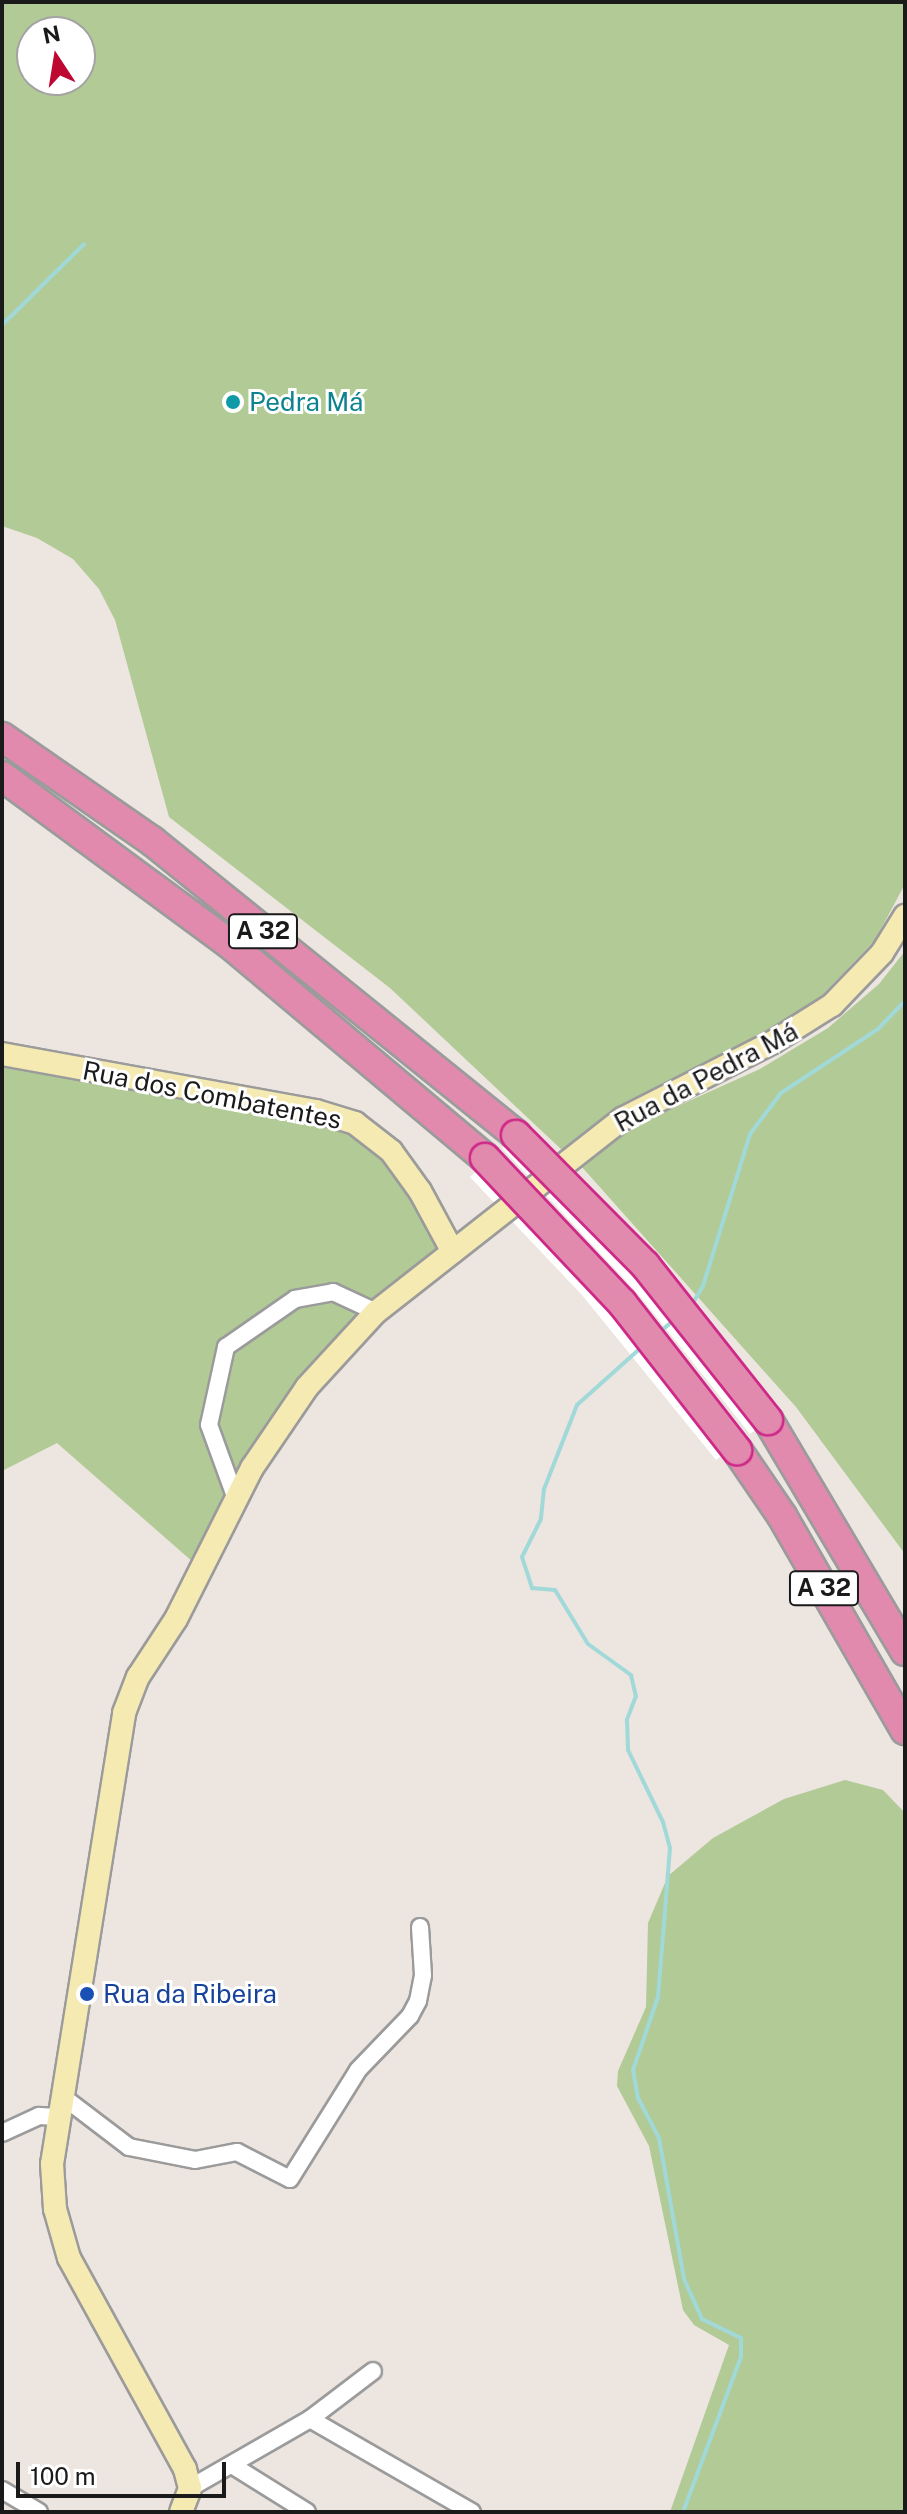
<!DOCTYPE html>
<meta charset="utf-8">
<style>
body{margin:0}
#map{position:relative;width:907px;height:2514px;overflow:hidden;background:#ece5e0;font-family:"Public Sans",sans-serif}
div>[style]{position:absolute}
.forest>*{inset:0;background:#b1ca96}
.pier>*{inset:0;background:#fff}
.stream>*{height:4px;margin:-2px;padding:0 2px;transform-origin:2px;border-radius:2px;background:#a1d9d9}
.roads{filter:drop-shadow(2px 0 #9b9b9b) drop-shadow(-2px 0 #9b9b9b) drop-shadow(0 2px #9b9b9b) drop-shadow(0 -2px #9b9b9b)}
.street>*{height:16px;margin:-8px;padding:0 8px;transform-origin:8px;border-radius:8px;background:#fff}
.secondary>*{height:22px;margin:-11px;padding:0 11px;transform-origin:11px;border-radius:11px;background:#f6eab3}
.highway>*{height:28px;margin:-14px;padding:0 14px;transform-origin:14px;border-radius:14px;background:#e289ae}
.bridges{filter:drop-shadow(2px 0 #ce2988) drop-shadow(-2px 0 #ce2988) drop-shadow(0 2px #ce2988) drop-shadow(0 -2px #ce2988)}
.highway-bridge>*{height:28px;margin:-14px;padding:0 14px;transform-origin:14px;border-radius:14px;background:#e289ae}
.dots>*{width:22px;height:22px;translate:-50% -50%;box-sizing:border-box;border:4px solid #fff;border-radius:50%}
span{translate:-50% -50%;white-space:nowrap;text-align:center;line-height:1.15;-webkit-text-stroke:6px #fff;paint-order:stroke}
.shield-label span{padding:2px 6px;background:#fff;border:2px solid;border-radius:6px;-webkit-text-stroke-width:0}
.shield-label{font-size:24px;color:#1a1a1a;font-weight:700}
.culture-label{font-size:26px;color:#0d838f}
.left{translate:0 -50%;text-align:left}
.street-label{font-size:26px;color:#1a1a1a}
.transit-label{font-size:26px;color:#164399}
.frame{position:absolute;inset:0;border:4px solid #1a1a1a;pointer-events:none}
.north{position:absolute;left:16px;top:16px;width:80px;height:80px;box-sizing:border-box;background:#fff;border:2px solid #a3a3a3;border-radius:50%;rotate:348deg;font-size:22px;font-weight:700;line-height:32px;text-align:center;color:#1a1a1a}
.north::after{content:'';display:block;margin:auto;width:28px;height:36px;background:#be0731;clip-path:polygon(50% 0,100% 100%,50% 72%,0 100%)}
.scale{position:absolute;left:16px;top:2462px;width:210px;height:36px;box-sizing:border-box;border:4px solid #1a1a1a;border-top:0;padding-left:10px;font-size:24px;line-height:28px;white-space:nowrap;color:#1a1a1a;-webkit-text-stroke:6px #fff;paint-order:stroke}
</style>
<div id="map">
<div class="forest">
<div style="clip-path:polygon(evenodd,2px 2px,905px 2px,905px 884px,875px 940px,815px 1003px,760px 1038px,614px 1111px,562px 1150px,390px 988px,169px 817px,115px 620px,99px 589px,73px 559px,37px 538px,2px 526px,2px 2px,32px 32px,80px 32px,80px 80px,32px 80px,32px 32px)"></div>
<div style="clip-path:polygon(905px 951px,905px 1554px,796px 1407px,581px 1166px,640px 1123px,760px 1069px,828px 1028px,879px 984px)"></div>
<div style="clip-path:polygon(2px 1058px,316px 1111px,391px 1151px,453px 1252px,307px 1387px,201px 1569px,57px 1443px,2px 1471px)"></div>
<div style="clip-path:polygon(845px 1780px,883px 1790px,905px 1813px,905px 2512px,670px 2512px,729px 2345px,694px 2325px,683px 2310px,649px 2146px,617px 2086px,618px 2071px,646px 2007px,648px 1923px,668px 1876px,713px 1838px,784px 1799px)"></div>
</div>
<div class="pier">
<div style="clip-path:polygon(526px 1125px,586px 1187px,777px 1414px,750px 1434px,639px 1295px,502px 1148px)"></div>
<div style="clip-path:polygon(495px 1152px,744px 1439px,716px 1460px,582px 1295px,470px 1177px)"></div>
</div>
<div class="stream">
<div style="left:2px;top:325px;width:115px;rotate:-44.6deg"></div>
<div style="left:691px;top:1306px;width:23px;rotate:-59deg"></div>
<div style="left:703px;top:1286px;width:159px;rotate:-72.8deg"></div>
<div style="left:750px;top:1134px;width:51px;rotate:-52.9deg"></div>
<div style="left:781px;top:1093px;width:116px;rotate:-33.4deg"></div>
<div style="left:878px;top:1029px;width:39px;rotate:-46deg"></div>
<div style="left:660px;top:1332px;width:20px;rotate:-41deg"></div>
<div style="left:644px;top:1345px;width:90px;rotate:138.2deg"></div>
<div style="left:577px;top:1405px;width:90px;rotate:111.4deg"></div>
<div style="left:544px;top:1489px;width:30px;rotate:96deg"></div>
<div style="left:541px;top:1519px;width:42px;rotate:116.6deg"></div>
<div style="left:522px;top:1557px;width:33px;rotate:72deg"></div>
<div style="left:532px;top:1588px;width:23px;rotate:5deg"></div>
<div style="left:555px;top:1590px;width:63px;rotate:58.6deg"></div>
<div style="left:588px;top:1644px;width:53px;rotate:35.8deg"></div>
<div style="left:631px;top:1675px;width:22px;rotate:77deg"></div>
<div style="left:636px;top:1696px;width:26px;rotate:111deg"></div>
<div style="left:627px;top:1720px;width:30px;rotate:88deg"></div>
<div style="left:628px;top:1750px;width:80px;rotate:64.1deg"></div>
<div style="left:663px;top:1822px;width:27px;rotate:75deg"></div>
<div style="left:670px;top:1848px;width:149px;rotate:94.6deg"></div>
<div style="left:658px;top:1997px;width:77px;rotate:108.9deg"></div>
<div style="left:633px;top:2070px;width:28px;rotate:80deg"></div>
<div style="left:638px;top:2098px;width:45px;rotate:62.3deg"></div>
<div style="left:659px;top:2138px;width:143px;rotate:79.9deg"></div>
<div style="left:684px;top:2279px;width:44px;rotate:65.8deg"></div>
<div style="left:702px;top:2319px;width:43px;rotate:26deg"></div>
<div style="left:741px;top:2338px;width:19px;rotate:90deg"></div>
<div style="left:741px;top:2357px;width:165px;rotate:110.5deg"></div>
</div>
<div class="roads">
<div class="street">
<div style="left:236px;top:1499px;width:79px;rotate:-110deg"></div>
<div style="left:209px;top:1425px;width:80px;rotate:-77.7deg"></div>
<div style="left:226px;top:1347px;width:84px;rotate:-34.8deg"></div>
<div style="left:295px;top:1299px;width:39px;rotate:-10deg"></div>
<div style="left:333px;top:1292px;width:47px;rotate:24.9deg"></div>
<div style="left:62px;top:2096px;width:84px;rotate:37.3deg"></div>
<div style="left:129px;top:2147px;width:67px;rotate:11.1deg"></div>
<div style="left:195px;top:2160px;width:43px;rotate:-10.8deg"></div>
<div style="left:237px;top:2152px;width:59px;rotate:27deg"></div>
<div style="left:290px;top:2179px;width:128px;rotate:-58deg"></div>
<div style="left:358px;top:2070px;width:75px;rotate:-46.1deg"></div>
<div style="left:410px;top:2016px;width:17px;rotate:-62deg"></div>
<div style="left:418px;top:2001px;width:26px;rotate:-79deg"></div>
<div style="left:423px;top:1975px;width:48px;rotate:-93.6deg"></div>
<div style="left:2px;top:2133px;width:41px;rotate:-24.7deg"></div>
<div style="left:39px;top:2116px;width:20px;rotate:3deg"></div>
<div style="left:310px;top:2419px;width:79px;rotate:-37.3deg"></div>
<div style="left:235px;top:2467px;width:85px;rotate:32deg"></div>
<div style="left:190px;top:2488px;width:138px;rotate:-29.9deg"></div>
<div style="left:310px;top:2419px;width:187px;rotate:29.9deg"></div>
<div style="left:2px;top:2490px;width:43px;rotate:30.7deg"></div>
</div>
<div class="secondary">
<div style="left:2px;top:1054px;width:319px;rotate:10.3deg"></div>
<div style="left:316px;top:1111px;width:41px;rotate:17.1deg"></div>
<div style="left:355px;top:1123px;width:46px;rotate:37.9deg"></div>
<div style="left:391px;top:1151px;width:49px;rotate:54.1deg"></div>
<div style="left:420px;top:1191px;width:69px;rotate:61.6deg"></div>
<div style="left:181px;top:2512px;width:26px;rotate:-69deg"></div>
<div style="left:190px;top:2488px;width:20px;rotate:-105deg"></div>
<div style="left:185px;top:2469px;width:241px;rotate:-118.8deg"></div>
<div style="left:69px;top:2258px;width:51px;rotate:-105.9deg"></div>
<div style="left:55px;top:2209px;width:45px;rotate:-93.8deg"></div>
<div style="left:52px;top:2164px;width:457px;rotate:-80.9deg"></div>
<div style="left:124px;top:1713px;width:39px;rotate:-69deg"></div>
<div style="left:138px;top:1677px;width:69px;rotate:-56.8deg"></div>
<div style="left:176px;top:1619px;width:169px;rotate:-63.3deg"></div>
<div style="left:252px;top:1468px;width:98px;rotate:-55.8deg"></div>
<div style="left:307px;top:1387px;width:102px;rotate:-47.4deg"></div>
<div style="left:376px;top:1312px;width:313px;rotate:-38.1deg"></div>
<div style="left:622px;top:1119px;width:169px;rotate:-27deg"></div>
<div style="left:773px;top:1042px;width:70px;rotate:-32.1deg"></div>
<div style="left:832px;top:1005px;width:72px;rotate:-46.1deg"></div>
<div style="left:882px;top:953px;width:44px;rotate:-58.1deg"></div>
</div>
<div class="highway">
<div style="left:2px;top:737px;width:183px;rotate:34.7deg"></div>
<div style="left:152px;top:841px;width:468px;rotate:38.9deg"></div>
<div style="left:2px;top:776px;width:283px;rotate:36.4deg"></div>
<div style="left:230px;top:944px;width:333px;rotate:40deg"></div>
<div style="left:768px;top:1420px;width:269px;rotate:59.3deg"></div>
<div style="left:737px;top:1450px;width:80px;rotate:55.7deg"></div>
<div style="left:782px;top:1516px;width:247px;rotate:60.1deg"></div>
</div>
</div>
<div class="bridges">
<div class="highway-bridge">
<div style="left:516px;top:1135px;width:183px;rotate:45.2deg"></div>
<div style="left:645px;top:1265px;width:198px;rotate:51.6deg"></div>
<div style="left:485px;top:1158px;width:199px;rotate:46.6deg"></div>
<div style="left:622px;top:1303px;width:187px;rotate:52deg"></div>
</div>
</div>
<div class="dots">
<div style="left:233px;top:402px;background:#0f9aa8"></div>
<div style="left:87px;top:1994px;background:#1a4fb4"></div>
</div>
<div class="shield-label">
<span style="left:263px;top:931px">A 32</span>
<span style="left:824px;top:1588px">A 32</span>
</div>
<div class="culture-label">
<span class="left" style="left:249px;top:402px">Pedra Má</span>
</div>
<div class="street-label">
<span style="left:706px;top:1077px;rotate:-28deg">Rua da Pedra Má</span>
<span style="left:212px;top:1095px;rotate:11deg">Rua dos Combatentes</span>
</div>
<div class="transit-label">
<span class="left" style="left:103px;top:1994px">Rua da Ribeira</span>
</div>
<div class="frame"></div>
<div class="north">N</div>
<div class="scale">100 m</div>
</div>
